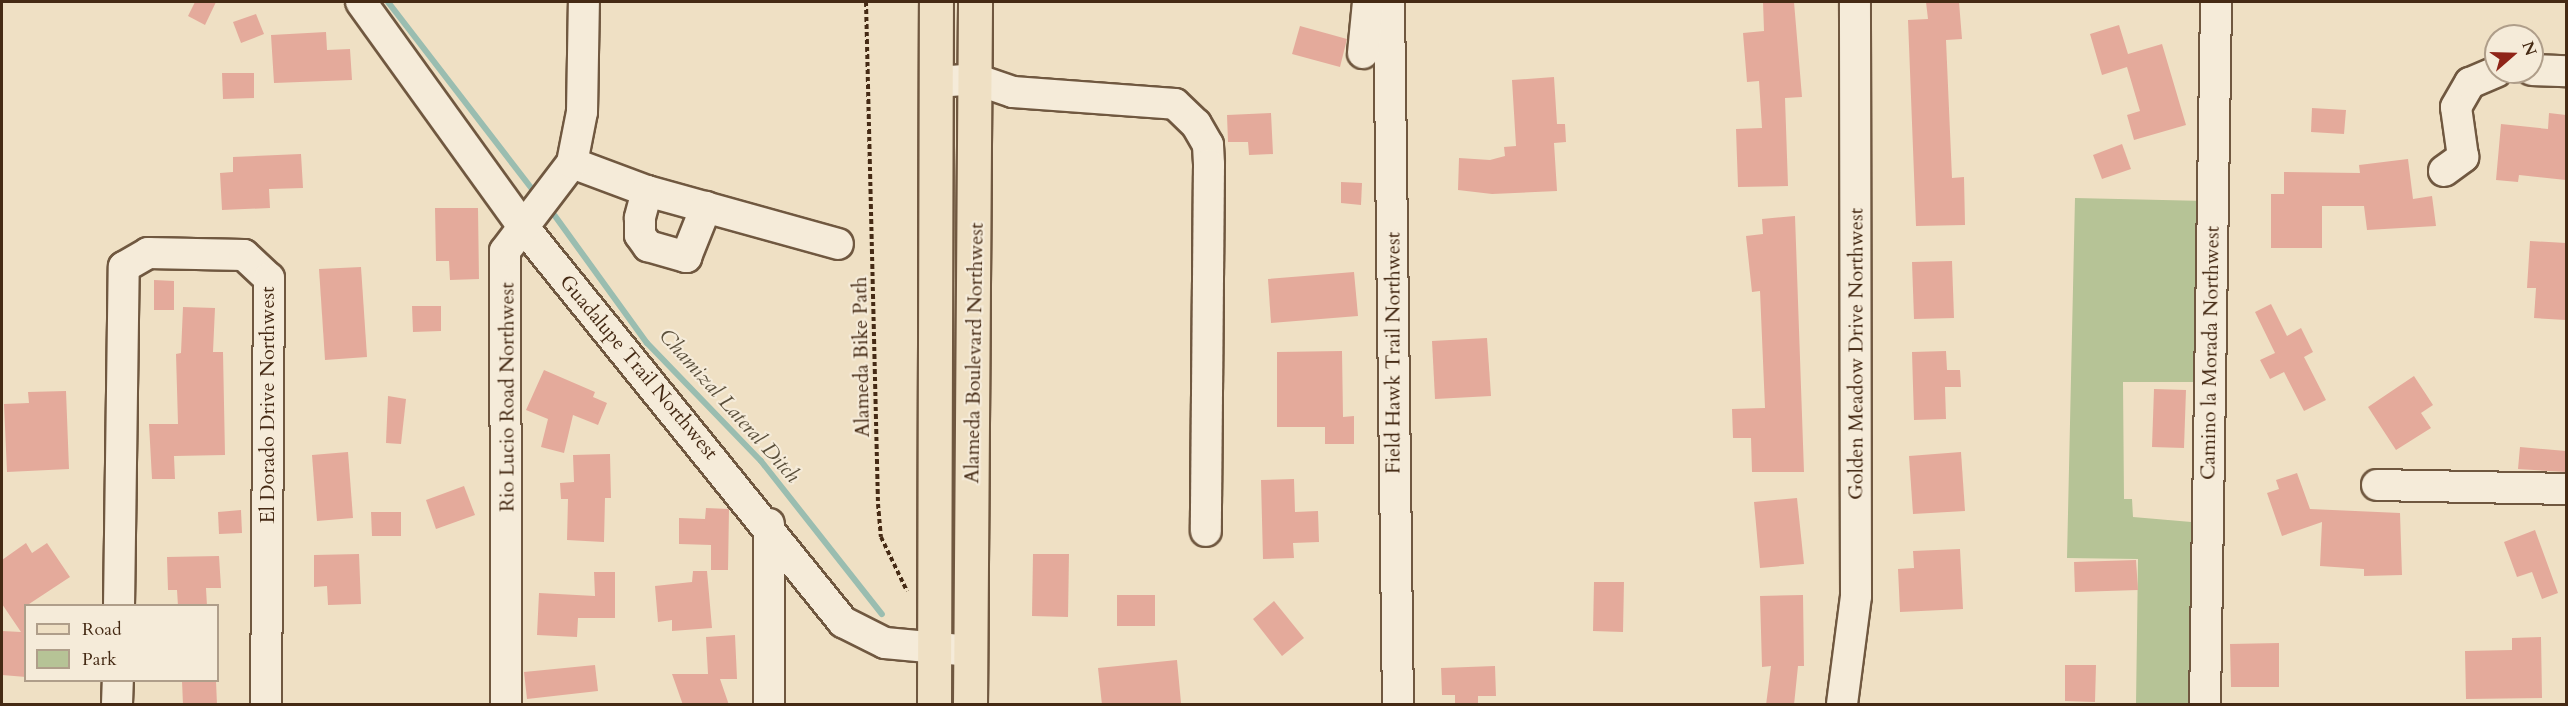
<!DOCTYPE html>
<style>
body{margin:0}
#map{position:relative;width:2568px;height:706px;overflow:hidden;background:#efe0c4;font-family:Cardo,serif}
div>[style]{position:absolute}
.green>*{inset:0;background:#b6c396}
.stream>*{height:6px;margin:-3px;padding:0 3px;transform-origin:3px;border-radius:3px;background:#9abdb0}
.building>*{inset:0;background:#e4aa9b}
.path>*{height:4px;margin-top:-2px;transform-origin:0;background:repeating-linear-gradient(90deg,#452a14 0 4.5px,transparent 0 7.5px)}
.roads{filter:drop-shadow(2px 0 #705840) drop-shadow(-2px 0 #705840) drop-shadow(0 2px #705840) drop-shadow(0 -2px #705840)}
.minor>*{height:30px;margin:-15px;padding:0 15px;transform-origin:15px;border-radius:15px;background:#f5ebd9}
.major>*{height:33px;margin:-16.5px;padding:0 16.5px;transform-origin:16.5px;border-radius:16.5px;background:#efe0c4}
span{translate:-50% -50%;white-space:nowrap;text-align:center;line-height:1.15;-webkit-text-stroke:4.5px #f5ebd9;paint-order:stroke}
.street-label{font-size:20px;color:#452a14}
.water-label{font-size:21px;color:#5a4f3b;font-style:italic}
.frame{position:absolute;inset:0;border:3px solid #452a14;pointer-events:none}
.legend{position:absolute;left:24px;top:604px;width:195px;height:78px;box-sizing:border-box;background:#f5ebd9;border:2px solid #af9e8a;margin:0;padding:8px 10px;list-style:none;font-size:18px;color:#452a14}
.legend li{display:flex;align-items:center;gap:12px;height:30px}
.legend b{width:30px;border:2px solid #af9e8a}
.north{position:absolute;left:2484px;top:24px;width:60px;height:60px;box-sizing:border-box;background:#f5ebd9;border:2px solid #af9e8a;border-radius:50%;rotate:70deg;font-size:16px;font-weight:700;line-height:24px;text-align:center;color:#452a14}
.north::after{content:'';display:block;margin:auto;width:21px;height:27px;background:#8f2418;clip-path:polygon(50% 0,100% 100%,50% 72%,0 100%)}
</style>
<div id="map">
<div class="green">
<div style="clip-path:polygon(2075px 198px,2206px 201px,2205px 382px,2123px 382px,2124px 499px,2132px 499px,2133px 517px,2203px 523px,2199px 704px,2136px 704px,2138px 559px,2067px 558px)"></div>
</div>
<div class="stream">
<div style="left:388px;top:2px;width:237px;rotate:52.4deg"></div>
<div style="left:555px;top:216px;width:157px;rotate:54.1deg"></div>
<div style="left:647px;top:343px;width:164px;rotate:46deg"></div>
<div style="left:761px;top:461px;width:195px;rotate:51.7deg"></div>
</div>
<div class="building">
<div style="clip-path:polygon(195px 2px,216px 2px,205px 25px,188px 16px)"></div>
<div style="clip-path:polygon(1763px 2px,1794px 2px,1802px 97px,1785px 98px,1788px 186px,1738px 187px,1736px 129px,1762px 128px,1759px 81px,1747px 82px,1743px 33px,1764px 31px)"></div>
<div style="clip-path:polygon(1926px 2px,1959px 2px,1962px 39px,1946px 40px,1952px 178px,1964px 177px,1965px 225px,1916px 226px,1908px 20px,1928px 19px)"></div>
<div style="clip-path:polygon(256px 14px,264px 34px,241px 43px,233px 22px)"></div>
<div style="clip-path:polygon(2119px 25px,2128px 54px,2162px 44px,2186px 125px,2134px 140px,2127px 115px,2140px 111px,2127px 67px,2102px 75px,2090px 34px)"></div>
<div style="clip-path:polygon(1300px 26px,1347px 39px,1340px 67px,1292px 54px)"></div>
<div style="clip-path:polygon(326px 32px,327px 50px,350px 49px,352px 80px,274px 83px,271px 35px)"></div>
<div style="clip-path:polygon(222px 73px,254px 73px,254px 98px,223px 99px)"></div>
<div style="clip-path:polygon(1554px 77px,1557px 124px,1565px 124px,1566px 142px,1554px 143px,1557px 191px,1492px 194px,1458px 190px,1459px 158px,1490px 160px,1505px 156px,1504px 147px,1516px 146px,1512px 80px)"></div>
<div style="clip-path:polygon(2312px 108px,2346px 110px,2344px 134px,2311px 132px)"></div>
<div style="clip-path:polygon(1271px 113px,1273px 154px,1249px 155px,1248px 142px,1228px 142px,1227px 115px)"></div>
<div style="clip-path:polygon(2549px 113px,2566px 115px,2566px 180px,2519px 175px,2518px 182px,2496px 180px,2501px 124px,2548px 129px)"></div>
<div style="clip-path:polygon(2122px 144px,2131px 169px,2102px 179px,2093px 155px)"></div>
<div style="clip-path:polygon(301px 154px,303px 188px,269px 189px,270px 208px,222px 210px,220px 173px,233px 172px,233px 157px)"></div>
<div style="clip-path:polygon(2408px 159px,2413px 199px,2432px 196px,2436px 226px,2367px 230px,2364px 206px,2322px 206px,2322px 248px,2271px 248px,2271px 194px,2284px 194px,2284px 172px,2360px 173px,2359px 165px)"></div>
<div style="clip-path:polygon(1341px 182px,1362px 183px,1361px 205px,1341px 203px)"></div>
<div style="clip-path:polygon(435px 208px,478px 208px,479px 279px,450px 280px,449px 261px,436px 261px)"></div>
<div style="clip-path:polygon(1795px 216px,1804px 472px,1752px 472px,1751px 438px,1733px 438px,1732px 409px,1765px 408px,1760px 291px,1752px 292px,1746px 236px,1763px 234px,1762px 219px)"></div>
<div style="clip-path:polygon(2530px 241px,2566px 243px,2566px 320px,2534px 318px,2536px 288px,2527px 288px)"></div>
<div style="clip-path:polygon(1952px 261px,1954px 318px,1914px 319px,1912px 262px)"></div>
<div style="clip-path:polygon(361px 267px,367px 357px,325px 360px,319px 269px)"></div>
<div style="clip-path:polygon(1354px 272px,1358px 316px,1271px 323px,1268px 279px)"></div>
<div style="clip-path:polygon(154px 280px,174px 281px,174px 310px,154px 310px)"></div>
<div style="clip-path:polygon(2271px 304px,2287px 336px,2301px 328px,2313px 352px,2304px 357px,2326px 400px,2304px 411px,2284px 372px,2270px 379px,2260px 360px,2275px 353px,2255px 312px)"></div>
<div style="clip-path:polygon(412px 306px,441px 306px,441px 331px,413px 332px)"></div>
<div style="clip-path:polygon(183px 307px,215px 308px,213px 352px,223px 352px,225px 455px,174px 456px,175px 479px,152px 479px,149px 424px,178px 424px,176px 354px,181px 353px)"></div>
<div style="clip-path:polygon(1487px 338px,1491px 396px,1435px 399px,1432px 341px)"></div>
<div style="clip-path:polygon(1342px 351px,1343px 417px,1354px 416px,1354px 444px,1325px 444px,1325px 427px,1277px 427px,1277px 352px)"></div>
<div style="clip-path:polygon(1946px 351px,1947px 370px,1960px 370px,1961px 387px,1945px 387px,1946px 419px,1914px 420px,1912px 352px)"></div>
<div style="clip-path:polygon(544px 370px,595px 392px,593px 397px,607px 403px,598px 425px,573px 415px,564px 453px,541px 447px,548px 419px,526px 410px)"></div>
<div style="clip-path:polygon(2414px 376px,2433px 405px,2421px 413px,2431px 428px,2396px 450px,2368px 407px)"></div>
<div style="clip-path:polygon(2154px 389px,2186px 390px,2184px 448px,2152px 447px)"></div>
<div style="clip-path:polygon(66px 391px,69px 469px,7px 472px,4px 404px,29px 403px,28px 392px)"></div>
<div style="clip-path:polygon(388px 396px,406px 399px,401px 444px,386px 443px)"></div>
<div style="clip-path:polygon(2520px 447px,2566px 451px,2566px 472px,2518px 469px)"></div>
<div style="clip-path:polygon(348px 452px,353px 518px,317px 521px,312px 455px)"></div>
<div style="clip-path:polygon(1961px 452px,1965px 511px,1913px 514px,1909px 456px)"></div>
<div style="clip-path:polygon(610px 454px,611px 498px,605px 498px,604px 542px,567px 540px,568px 499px,561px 499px,560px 483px,574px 482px,573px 455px)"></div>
<div style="clip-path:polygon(2297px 473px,2310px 509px,2400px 513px,2402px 575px,2364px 576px,2364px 569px,2320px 566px,2322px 522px,2282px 536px,2267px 493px,2279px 489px,2276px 480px)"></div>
<div style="clip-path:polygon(1294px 479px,1295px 512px,1318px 511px,1319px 542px,1293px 543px,1294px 558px,1263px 559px,1261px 480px)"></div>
<div style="clip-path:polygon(464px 486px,475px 515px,436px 529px,426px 500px)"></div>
<div style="clip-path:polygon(1797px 498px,1804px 564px,1760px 568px,1754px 502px)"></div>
<div style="clip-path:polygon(706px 508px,729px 509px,728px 570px,711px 570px,711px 545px,679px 544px,679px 518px,705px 519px)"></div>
<div style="clip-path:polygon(241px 510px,242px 533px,219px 534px,218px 512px)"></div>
<div style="clip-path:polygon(371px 512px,401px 512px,401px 536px,372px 536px)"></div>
<div style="clip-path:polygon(2535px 530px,2558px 593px,2542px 599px,2532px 572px,2517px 577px,2504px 542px)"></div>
<div style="clip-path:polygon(26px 543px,32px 553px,47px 543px,70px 577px,26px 606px,26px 677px,2px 675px,2px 631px,21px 632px,2px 604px,2px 560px)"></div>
<div style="clip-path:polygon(1960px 549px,1963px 609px,1900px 612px,1898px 569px,1914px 568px,1913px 551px)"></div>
<div style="clip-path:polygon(359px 554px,361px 604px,328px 605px,327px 586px,314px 587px,314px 555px)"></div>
<div style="clip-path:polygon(1033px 554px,1069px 554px,1068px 617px,1032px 616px)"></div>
<div style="clip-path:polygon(219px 556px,221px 588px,206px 588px,207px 606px,178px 606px,177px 590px,168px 590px,167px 557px)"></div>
<div style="clip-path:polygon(2136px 560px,2138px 590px,2075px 592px,2074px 562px)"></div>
<div style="clip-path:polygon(693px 571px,707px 571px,712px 628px,672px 631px,672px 620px,658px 622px,655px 586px,692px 582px)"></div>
<div style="clip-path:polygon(594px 572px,615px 572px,615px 618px,578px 618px,577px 637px,537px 635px,539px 593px,595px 596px)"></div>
<div style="clip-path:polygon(1594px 582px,1624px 582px,1623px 632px,1593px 631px)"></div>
<div style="clip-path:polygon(1117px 595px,1155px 595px,1155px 626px,1117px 626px)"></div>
<div style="clip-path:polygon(1803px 595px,1804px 666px,1798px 666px,1794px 705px,1766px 705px,1771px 666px,1762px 667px,1760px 596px)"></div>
<div style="clip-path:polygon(1274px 601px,1304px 638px,1282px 656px,1253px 619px)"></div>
<div style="clip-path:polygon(735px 635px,737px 679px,720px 679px,729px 705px,683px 705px,672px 674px,708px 674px,706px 637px)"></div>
<div style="clip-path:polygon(2541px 637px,2542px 698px,2466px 699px,2465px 651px,2512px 650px,2512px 638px)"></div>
<div style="clip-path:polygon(2279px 643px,2279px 687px,2231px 687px,2230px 644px)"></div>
<div style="clip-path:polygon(1177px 660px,1181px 703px,1102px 705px,1098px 668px)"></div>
<div style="clip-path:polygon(595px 665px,598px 691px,527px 699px,524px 672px)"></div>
<div style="clip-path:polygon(2065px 665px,2096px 665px,2095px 702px,2065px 701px)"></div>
<div style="clip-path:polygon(1495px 666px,1496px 696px,1478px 696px,1478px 705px,1455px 705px,1455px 695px,1442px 695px,1441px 668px)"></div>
<div style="clip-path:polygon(182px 681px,216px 681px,217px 705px,183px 705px)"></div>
</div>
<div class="path">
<div style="left:866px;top:2px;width:502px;rotate:88.63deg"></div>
<div style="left:878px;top:504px;width:33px;rotate:85deg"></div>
<div style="left:881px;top:537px;width:60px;rotate:64.3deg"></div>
</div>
<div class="roads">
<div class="minor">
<div style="left:361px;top:2px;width:280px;rotate:54.2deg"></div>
<div style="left:525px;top:229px;width:506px;rotate:51.02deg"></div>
<div style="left:843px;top:622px;width:47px;rotate:26.6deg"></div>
<div style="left:885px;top:643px;width:86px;rotate:5.3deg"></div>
<div style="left:1389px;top:2px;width:702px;rotate:89.27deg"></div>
<div style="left:1363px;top:53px;width:51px;rotate:-84.4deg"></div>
<div style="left:2532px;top:70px;width:34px;rotate:2deg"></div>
<div style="left:936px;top:82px;width:39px;rotate:-4deg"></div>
<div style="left:975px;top:79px;width:40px;rotate:18.9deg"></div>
<div style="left:1013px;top:92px;width:162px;rotate:4.2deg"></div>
<div style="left:1175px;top:104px;width:29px;rotate:44deg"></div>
<div style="left:1196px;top:124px;width:24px;rotate:60deg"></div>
<div style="left:1208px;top:145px;width:20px;rotate:87deg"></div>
<div style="left:1209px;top:165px;width:366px;rotate:90.5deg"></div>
<div style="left:572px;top:163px;width:80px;rotate:20.5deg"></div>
<div style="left:647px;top:191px;width:198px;rotate:15.5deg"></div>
<div style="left:2444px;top:171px;width:24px;rotate:-36deg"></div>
<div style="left:2463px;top:157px;width:50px;rotate:-98deg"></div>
<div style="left:2456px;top:107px;width:28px;rotate:-60deg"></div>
<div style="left:2470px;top:83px;width:28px;rotate:-23deg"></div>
<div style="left:647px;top:191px;width:28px;rotate:105deg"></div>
<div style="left:640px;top:218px;width:17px;rotate:90deg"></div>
<div style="left:640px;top:235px;width:14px;rotate:54deg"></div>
<div style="left:648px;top:246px;width:40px;rotate:16deg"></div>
<div style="left:686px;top:257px;width:54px;rotate:-68.2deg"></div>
<div style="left:2377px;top:485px;width:189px;rotate:1.2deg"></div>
<div style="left:119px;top:606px;width:339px;rotate:-89.2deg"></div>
<div style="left:124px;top:267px;width:28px;rotate:-30deg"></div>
<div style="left:148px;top:253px;width:96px;rotate:1.2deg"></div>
<div style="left:244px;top:255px;width:34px;rotate:43deg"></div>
<div style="left:269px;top:278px;width:426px;rotate:90.4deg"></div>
<div style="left:117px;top:704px;width:24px;rotate:-88deg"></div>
<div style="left:506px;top:704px;width:453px;rotate:-90.1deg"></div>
<div style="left:505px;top:251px;width:111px;rotate:-52.7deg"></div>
<div style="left:572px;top:163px;width:52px;rotate:-78.9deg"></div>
<div style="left:582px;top:112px;width:110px;rotate:-89deg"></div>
<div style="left:769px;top:704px;width:180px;rotate:-90deg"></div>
<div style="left:1842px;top:704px;width:109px;rotate:-82.6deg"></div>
<div style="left:1856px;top:596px;width:594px;rotate:-90.1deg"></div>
<div style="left:2205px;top:704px;width:702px;rotate:-89.1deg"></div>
</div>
<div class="major">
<div style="left:934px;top:704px;width:702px;rotate:-89.84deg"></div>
<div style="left:970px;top:704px;width:702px;rotate:-89.59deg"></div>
</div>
</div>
<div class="street-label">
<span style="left:974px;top:353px;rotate:-89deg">Alameda Boulevard Northwest</span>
<span style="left:1393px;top:353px;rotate:-90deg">Field Hawk Trail Northwest</span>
<span style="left:2210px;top:353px;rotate:-89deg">Camino la Morada Northwest</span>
<span style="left:1856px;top:354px;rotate:-90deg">Golden Meadow Drive Northwest</span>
<span style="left:861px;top:357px;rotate:-91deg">Alameda Bike Path</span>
<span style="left:639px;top:367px;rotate:50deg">Guadalupe Trail Northwest</span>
<span style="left:507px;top:397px;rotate:-90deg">Rio Lucio Road Northwest</span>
<span style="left:267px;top:405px;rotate:-90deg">El Dorado Drive Northwest</span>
</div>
<div class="water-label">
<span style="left:729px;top:406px;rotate:48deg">Chamizal Lateral Ditch</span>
</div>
<div class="frame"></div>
<ul class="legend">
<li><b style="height:8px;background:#efe0c4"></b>Road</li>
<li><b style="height:16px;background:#b6c396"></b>Park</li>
</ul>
<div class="north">N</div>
</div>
